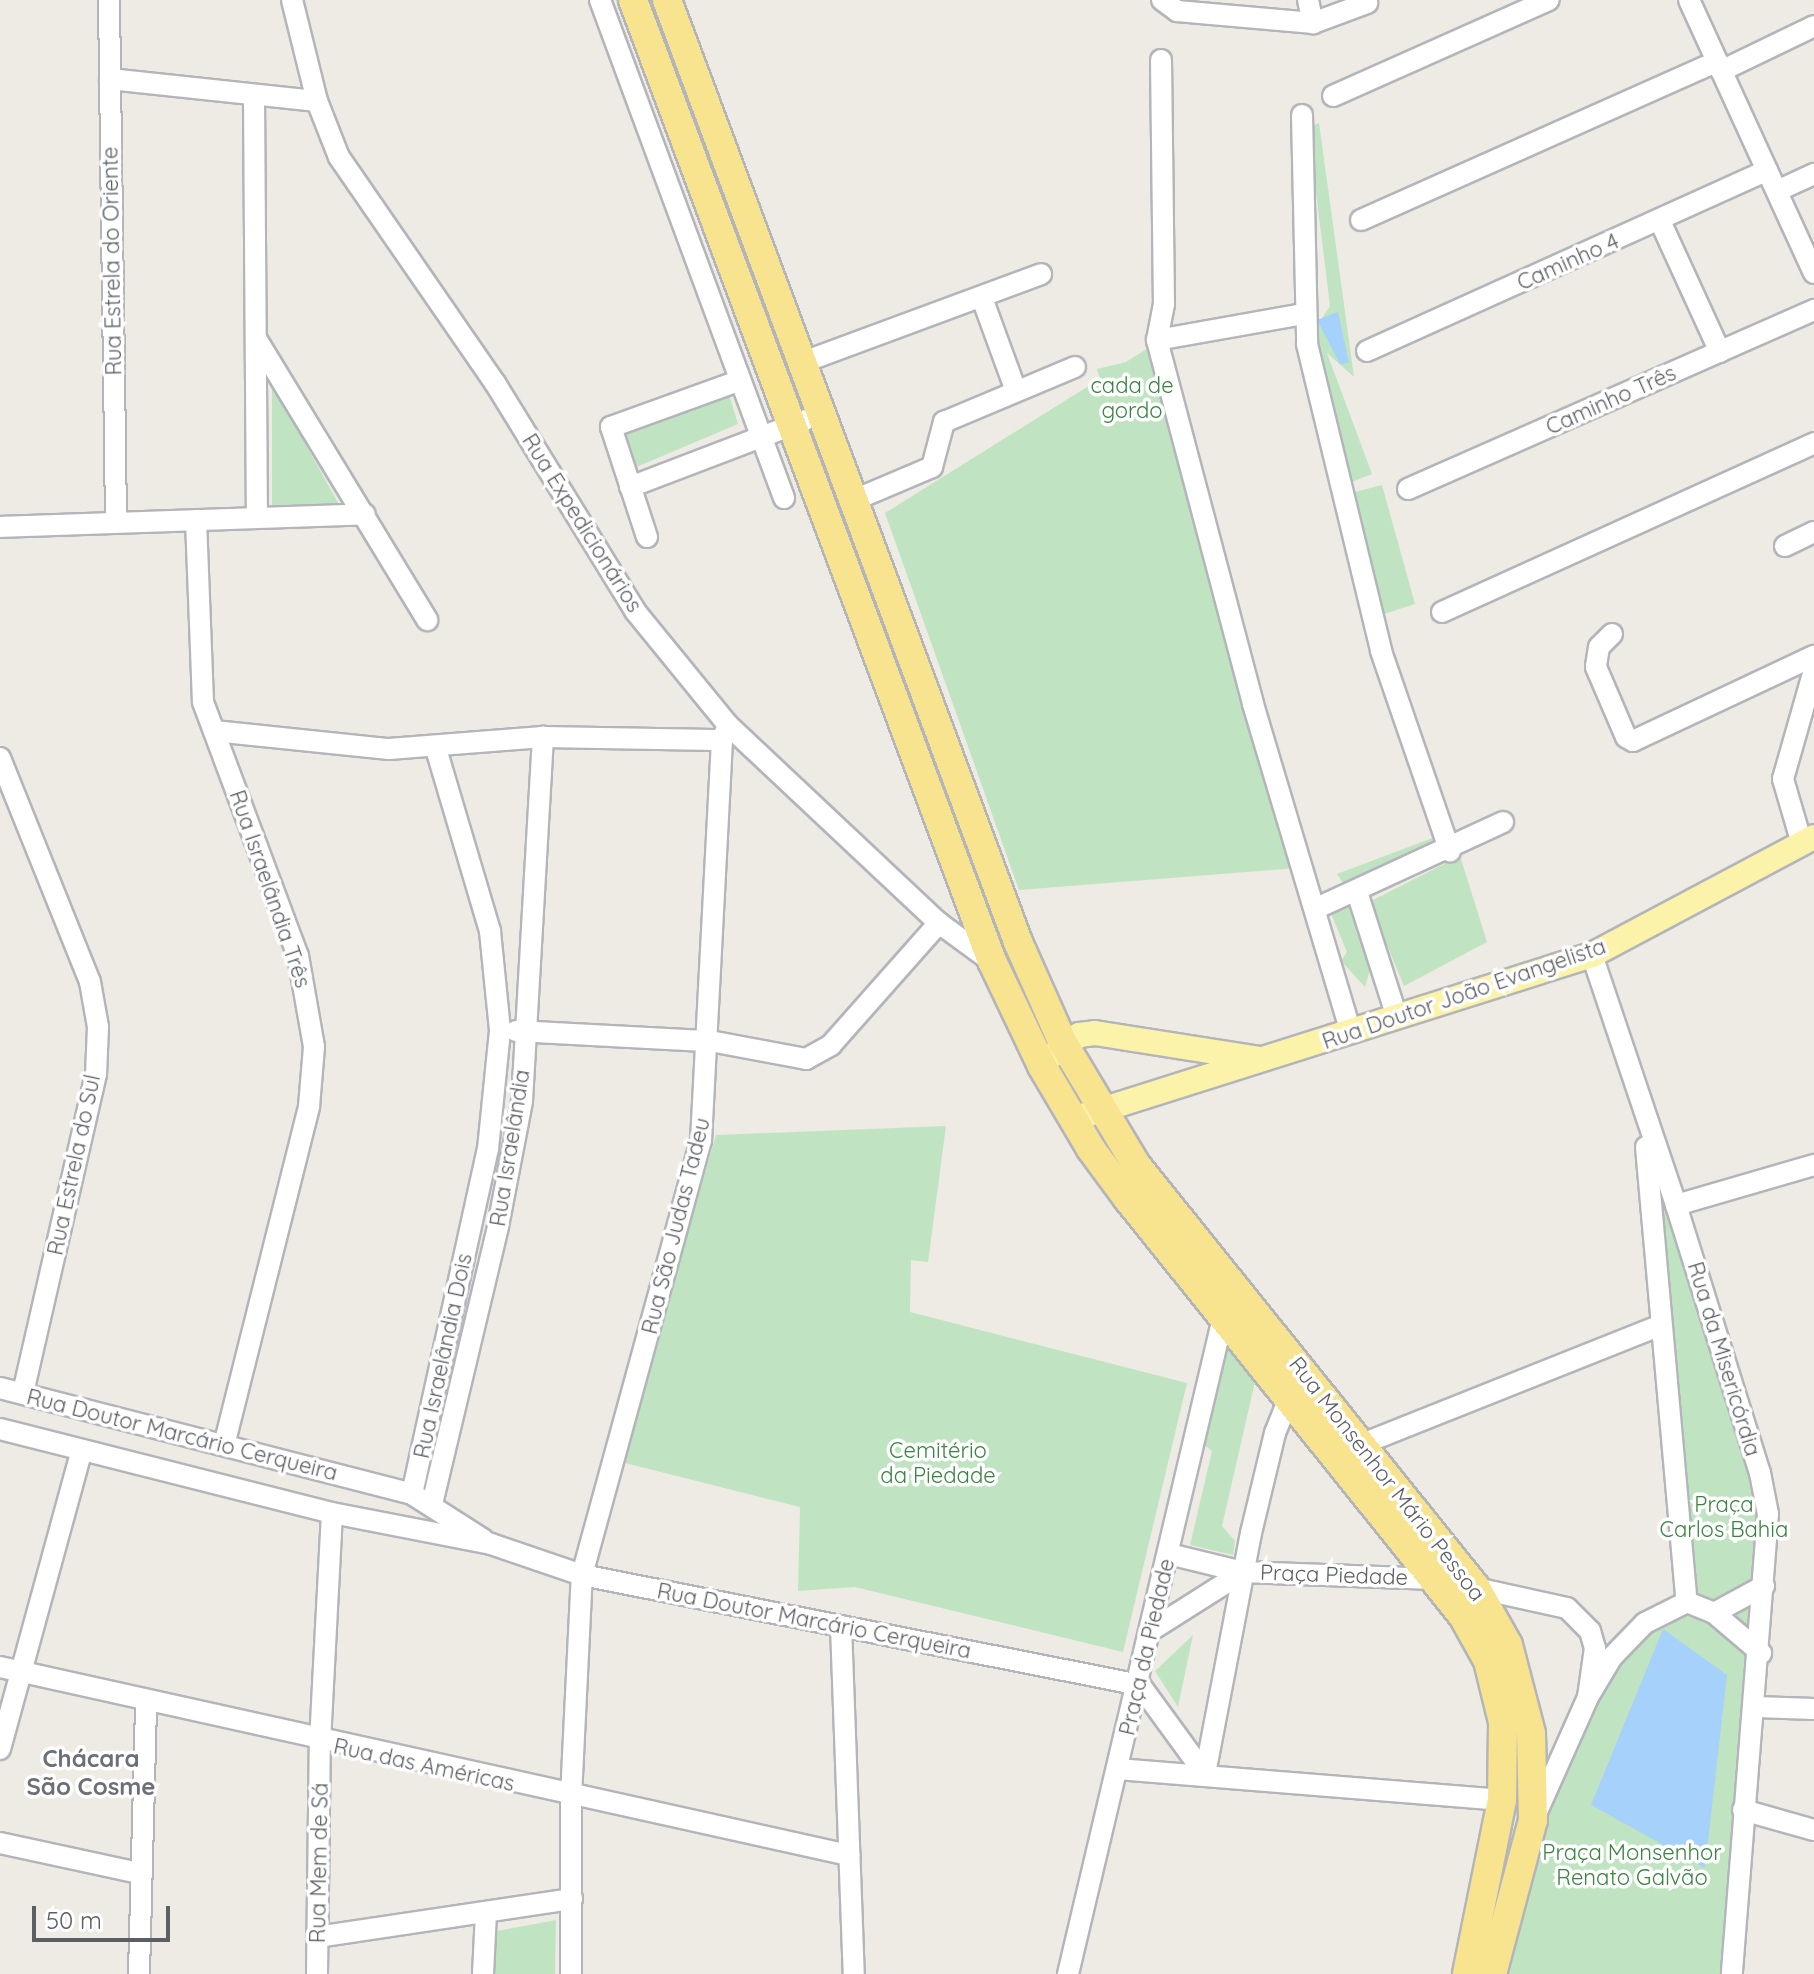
<!DOCTYPE html>
<meta charset="utf-8">
<style>
body{margin:0}
#map{position:relative;width:1814px;height:1974px;overflow:hidden;background:#edebe3;font-family:Quicksand,sans-serif}
div>[style]{position:absolute}
.green>*{inset:0;background:#c0e4c2}
.water>*{inset:0;background:#a5d1fb}
.roads{filter:drop-shadow(2px 0 #b3b5ba) drop-shadow(-2px 0 #b3b5ba) drop-shadow(0 2px #b3b5ba) drop-shadow(0 -2px #b3b5ba)}
.minor>*{height:20px;margin:-10px;padding:0 10px;transform-origin:10px;border-radius:10px;background:#fff}
.major>*{height:24px;margin:-12px;padding:0 12px;transform-origin:12px;border-radius:12px;background:#fcf3aa}
.highway>*{height:28px;margin:-14px;padding:0 14px;transform-origin:14px;border-radius:14px;background:#f8e38f}
span{translate:-50% -50%;white-space:nowrap;text-align:center;line-height:1.15;-webkit-text-stroke:7px #fff;paint-order:stroke}
.street-label{font-size:22px;color:#5b5e63}
.park-label{font-size:22px;color:#398440}
.neighbourhood-label{font-size:24px;color:#6c7075;font-weight:700}
.scale{position:absolute;left:32px;top:1906px;width:138px;height:36px;box-sizing:border-box;border:4px solid #5b5e63;border-top:0;padding-left:10px;font-size:24px;line-height:28px;white-space:nowrap;color:#5b5e63;-webkit-text-stroke:6px #fff;paint-order:stroke}
</style>
<div id="map">
<div class="green">
<div style="clip-path:polygon(1319px 123px,1354px 377px,1327px 353px,1372px 474px,1339px 487px,1319px 344px,1311px 335px,1330px 306px,1308px 128px)"></div>
<div style="clip-path:polygon(1148px 348px,1298px 868px,1019px 890px,885px 513px,1100px 379px,1097px 369px,1126px 362px)"></div>
<div style="clip-path:polygon(272px 384px,341px 508px,272px 512px)"></div>
<div style="clip-path:polygon(728px 391px,738px 424px,627px 471px,614px 433px)"></div>
<div style="clip-path:polygon(1382px 485px,1415px 604px,1384px 614px,1355px 492px)"></div>
<div style="clip-path:polygon(1435px 837px,1442px 850px,1348px 891px,1337px 874px)"></div>
<div style="clip-path:polygon(1460px 856px,1487px 942px,1404px 986px,1369px 902px)"></div>
<div style="clip-path:polygon(1351px 904px,1357px 935px,1361px 932px,1373px 959px,1365px 987px,1341px 961px,1347px 952px,1331px 914px)"></div>
<div style="clip-path:polygon(1644px 1119px,1760px 1473px,1755px 1655px,1732px 1974px,1498px 1974px,1537px 1824px,1592px 1700px,1632px 1638px,1692px 1604px)"></div>
<div style="clip-path:polygon(946px 1126px,928px 1262px,911px 1260px,910px 1312px,1187px 1383px,1123px 1652px,855px 1587px,798px 1591px,800px 1507px,621px 1462px,716px 1135px)"></div>
<div style="clip-path:polygon(1224px 1339px,1257px 1373px,1222px 1526px,1235px 1541px,1233px 1555px,1190px 1545px,1212px 1451px,1202px 1443px)"></div>
<div style="clip-path:polygon(1193px 1635px,1178px 1707px,1155px 1671px)"></div>
<div style="clip-path:polygon(556px 1920px,555px 1974px,493px 1974px,492px 1932px)"></div>
</div>
<div class="water">
<div style="clip-path:polygon(1338px 312px,1349px 363px,1340px 364px,1317px 320px)"></div>
<div style="clip-path:polygon(1663px 1629px,1727px 1675px,1705px 1868px,1591px 1805px)"></div>
</div>
<div class="roads">
<div class="minor">
<div style="left:109px;top:0;width:522px;rotate:89.23deg"></div>
<div style="left:292px;top:0;width:104px;rotate:76.1deg"></div>
<div style="left:317px;top:101px;width:60px;rotate:68.6deg"></div>
<div style="left:339px;top:157px;width:275px;rotate:55.4deg"></div>
<div style="left:495px;top:383px;width:268px;rotate:58.4deg"></div>
<div style="left:635px;top:611px;width:147px;rotate:50.8deg"></div>
<div style="left:728px;top:725px;width:289px;rotate:43.2deg"></div>
<div style="left:939px;top:923px;width:64px;rotate:36.2deg"></div>
<div style="left:600px;top:0;width:531px;rotate:69.72deg"></div>
<div style="left:1162px;top:0;width:19px;rotate:36deg"></div>
<div style="left:1177px;top:11px;width:137px;rotate:5deg"></div>
<div style="left:1313px;top:23px;width:58px;rotate:-20.3deg"></div>
<div style="left:1308px;top:0;width:24px;rotate:78deg"></div>
<div style="left:1689px;top:0;width:300px;rotate:65.4deg"></div>
<div style="left:1161px;top:60px;width:244px;rotate:89.3deg"></div>
<div style="left:1164px;top:304px;width:37px;rotate:101deg"></div>
<div style="left:1157px;top:340px;width:376px;rotate:75.2deg"></div>
<div style="left:1253px;top:704px;width:342px;rotate:73.4deg"></div>
<div style="left:1721px;top:71px;width:103px;rotate:-25.8deg"></div>
<div style="left:110px;top:79px;width:208px;rotate:6.1deg"></div>
<div style="left:254px;top:96px;width:420px;rotate:89.6deg"></div>
<div style="left:1333px;top:96px;width:236px;rotate:-24deg"></div>
<div style="left:1302px;top:115px;width:229px;rotate:88.7deg"></div>
<div style="left:1307px;top:344px;width:316px;rotate:76.4deg"></div>
<div style="left:1381px;top:651px;width:212px;rotate:71deg"></div>
<div style="left:1777px;top:191px;width:41px;rotate:-24.7deg"></div>
<div style="left:1361px;top:220px;width:389px;rotate:-24deg"></div>
<div style="left:1660px;top:221px;width:144px;rotate:65.4deg"></div>
<div style="left:982px;top:298px;width:99px;rotate:69.9deg"></div>
<div style="left:257px;top:340px;width:328px;rotate:58.7deg"></div>
<div style="left:1157px;top:340px;width:148px;rotate:-10.1deg"></div>
<div style="left:1367px;top:351px;width:439px;rotate:-24.3deg"></div>
<div style="left:801px;top:363px;width:256px;rotate:-20.3deg"></div>
<div style="left:630px;top:487px;width:187px;rotate:-20.9deg"></div>
<div style="left:1408px;top:489px;width:444px;rotate:-23.8deg"></div>
<div style="left:852px;top:501px;width:87px;rotate:-23deg"></div>
<div style="left:932px;top:467px;width:47px;rotate:-75.1deg"></div>
<div style="left:944px;top:422px;width:142px;rotate:-22.8deg"></div>
<div style="left:196px;top:520px;width:182px;rotate:87.8deg"></div>
<div style="left:203px;top:702px;width:271px;rotate:69.5deg"></div>
<div style="left:298px;top:956px;width:92px;rotate:80deg"></div>
<div style="left:314px;top:1047px;width:60px;rotate:94.8deg"></div>
<div style="left:309px;top:1107px;width:349px;rotate:104.1deg"></div>
<div style="left:0;top:527px;width:365px;rotate:-2deg"></div>
<div style="left:647px;top:537px;width:116px;rotate:-108.1deg"></div>
<div style="left:611px;top:427px;width:135px;rotate:-19.9deg"></div>
<div style="left:1785px;top:546px;width:32px;rotate:-26deg"></div>
<div style="left:1442px;top:612px;width:409px;rotate:-24.4deg"></div>
<div style="left:1612px;top:634px;width:18px;rotate:135deg"></div>
<div style="left:1599px;top:647px;width:20px;rotate:99deg"></div>
<div style="left:1596px;top:667px;width:76px;rotate:66.8deg"></div>
<div style="left:1626px;top:737px;width:8px;rotate:30deg"></div>
<div style="left:1633px;top:741px;width:200px;rotate:-25.2deg"></div>
<div style="left:214px;top:731px;width:176px;rotate:5.9deg"></div>
<div style="left:389px;top:749px;width:154px;rotate:-4.5deg"></div>
<div style="left:543px;top:737px;width:179px;rotate:1deg"></div>
<div style="left:0;top:758px;width:241px;rotate:68.1deg"></div>
<div style="left:90px;top:982px;width:46px;rotate:79.9deg"></div>
<div style="left:98px;top:1027px;width:47px;rotate:92.4deg"></div>
<div style="left:96px;top:1074px;width:328px;rotate:102.9deg"></div>
<div style="left:1802px;top:844px;width:68px;rotate:-106.3deg"></div>
<div style="left:1783px;top:779px;width:113px;rotate:-74.1deg"></div>
<div style="left:1357px;top:892px;width:131px;rotate:72.3deg"></div>
<div style="left:1317px;top:908px;width:205px;rotate:-24.8deg"></div>
<div style="left:1592px;top:955px;width:264px;rotate:71.4deg"></div>
<div style="left:1676px;top:1205px;width:281px;rotate:72.6deg"></div>
<div style="left:1760px;top:1473px;width:42px;rotate:79deg"></div>
<div style="left:1768px;top:1514px;width:461px;rotate:94.5deg"></div>
<div style="left:516px;top:1031px;width:194px;rotate:3deg"></div>
<div style="left:710px;top:1041px;width:98px;rotate:10.6deg"></div>
<div style="left:806px;top:1059px;width:29px;rotate:-29deg"></div>
<div style="left:831px;top:1045px;width:163px;rotate:-48.5deg"></div>
<div style="left:1646px;top:1147px;width:457px;rotate:84.9deg"></div>
<div style="left:1676px;top:1205px;width:144px;rotate:-16.2deg"></div>
<div style="left:0;top:1388px;width:425px;rotate:14.4deg"></div>
<div style="left:412px;top:1494px;width:85px;rotate:32.6deg"></div>
<div style="left:0;top:1429px;width:342px;rotate:14.2deg"></div>
<div style="left:332px;top:1513px;width:162px;rotate:11deg"></div>
<div style="left:491px;top:1544px;width:96px;rotate:18.8deg"></div>
<div style="left:582px;top:1575px;width:569px;rotate:11.15deg"></div>
<div style="left:1140px;top:1685px;width:110px;rotate:53.9deg"></div>
<div style="left:1362px;top:1444px;width:322px;rotate:-21.7deg"></div>
<div style="left:412px;top:1494px;width:353px;rotate:-77.6deg"></div>
<div style="left:488px;top:1149px;width:120px;rotate:-84.2deg"></div>
<div style="left:500px;top:1030px;width:100px;rotate:-95.8deg"></div>
<div style="left:490px;top:931px;width:190px;rotate:-106.5deg"></div>
<div style="left:432px;top:1504px;width:286px;rotate:-76.6deg"></div>
<div style="left:498px;top:1226px;width:127px;rotate:-79.1deg"></div>
<div style="left:522px;top:1101px;width:365px;rotate:-86.7deg"></div>
<div style="left:1169px;top:1554px;width:76px;rotate:13.7deg"></div>
<div style="left:1714px;top:1613px;width:57px;rotate:-28.4deg"></div>
<div style="left:841px;top:1626px;width:348px;rotate:87.9deg"></div>
<div style="left:1153px;top:1629px;width:107px;rotate:-32.3deg"></div>
<div style="left:1243px;top:1572px;width:192px;rotate:2.1deg"></div>
<div style="left:1435px;top:1579px;width:135px;rotate:12.4deg"></div>
<div style="left:1567px;top:1608px;width:33px;rotate:45deg"></div>
<div style="left:1590px;top:1631px;width:18px;rotate:74deg"></div>
<div style="left:1595px;top:1648px;width:49px;rotate:98.1deg"></div>
<div style="left:0;top:1667px;width:870px;rotate:12.49deg"></div>
<div style="left:1756px;top:1707px;width:58px;rotate:2deg"></div>
<div style="left:0;top:1749px;width:310px;rotate:-74.7deg"></div>
<div style="left:1118px;top:1769px;width:385px;rotate:4.6deg"></div>
<div style="left:1205px;top:1774px;width:245px;rotate:-79.2deg"></div>
<div style="left:1251px;top:1533px;width:103px;rotate:-76.5deg"></div>
<div style="left:1275px;top:1433px;width:40px;rotate:-68deg"></div>
<div style="left:1743px;top:1810px;width:74px;rotate:15.7deg"></div>
<div style="left:1536px;top:1814px;width:128px;rotate:-66deg"></div>
<div style="left:1588px;top:1697px;width:47px;rotate:-59deg"></div>
<div style="left:1612px;top:1657px;width:47px;rotate:-45.9deg"></div>
<div style="left:1645px;top:1623px;width:47px;rotate:-26.6deg"></div>
<div style="left:1687px;top:1602px;width:29px;rotate:22deg"></div>
<div style="left:1714px;top:1613px;width:62px;rotate:40.4deg"></div>
<div style="left:0;top:1843px;width:142px;rotate:12.2deg"></div>
<div style="left:317px;top:1937px;width:258px;rotate:-8.5deg"></div>
<div style="left:139px;top:1974px;width:272px;rotate:-88.5deg"></div>
<div style="left:317px;top:1974px;width:232px;rotate:-89.3deg"></div>
<div style="left:320px;top:1742px;width:229px;rotate:-87deg"></div>
<div style="left:483px;top:1974px;width:61px;rotate:-87.2deg"></div>
<div style="left:571px;top:1974px;width:177px;rotate:-90deg"></div>
<div style="left:571px;top:1797px;width:222px;rotate:-87.2deg"></div>
<div style="left:582px;top:1575px;width:450px;rotate:-74.7deg"></div>
<div style="left:701px;top:1141px;width:402px;rotate:-87deg"></div>
<div style="left:722px;top:740px;width:16px;rotate:-68deg"></div>
<div style="left:1068px;top:1974px;width:674px;rotate:-76.71deg"></div>
</div>
<div class="major">
<div style="left:1050px;top:1057px;width:36px;rotate:-37deg"></div>
<div style="left:1079px;top:1035px;width:16px;rotate:-7deg"></div>
<div style="left:1095px;top:1033px;width:166px;rotate:9deg"></div>
<div style="left:1073px;top:1119px;width:544px;rotate:-17.54deg"></div>
<div style="left:1592px;top:955px;width:251px;rotate:-28deg"></div>
</div>
<div class="highway">
<div style="left:633px;top:0;width:1026px;rotate:69.52deg"></div>
<div style="left:992px;top:961px;width:116px;rotate:64.5deg"></div>
<div style="left:1042px;top:1066px;width:96px;rotate:59.4deg"></div>
<div style="left:1091px;top:1149px;width:62px;rotate:53.5deg"></div>
<div style="left:1128px;top:1199px;width:535px;rotate:51.22deg"></div>
<div style="left:1463px;top:1616px;width:51px;rotate:60.9deg"></div>
<div style="left:1488px;top:1661px;width:63px;rotate:76.2deg"></div>
<div style="left:1503px;top:1722px;width:78px;rotate:90.7deg"></div>
<div style="left:1502px;top:1800px;width:177px;rotate:101.4deg"></div>
<div style="left:667px;top:0;width:1005px;rotate:69.56deg"></div>
<div style="left:1018px;top:942px;width:111px;rotate:66deg"></div>
<div style="left:1063px;top:1043px;width:144px;rotate:59deg"></div>
<div style="left:1137px;top:1166px;width:541px;rotate:51.22deg"></div>
<div style="left:1476px;top:1588px;width:65px;rotate:60.7deg"></div>
<div style="left:1508px;top:1645px;width:91px;rotate:75.4deg"></div>
<div style="left:1531px;top:1733px;width:87px;rotate:88.7deg"></div>
<div style="left:1533px;top:1820px;width:159px;rotate:104.9deg"></div>
</div>
</div>
<div class="street-label">
<span style="left:112px;top:261px;rotate:-91deg">Rua Estrela do Oriente</span>
<span style="left:1568px;top:262px;rotate:-24deg">Caminho 4</span>
<span style="left:1611px;top:400px;rotate:-24deg">Caminho Três</span>
<span style="left:582px;top:523px;rotate:58deg">Rua Expedicionários</span>
<span style="left:270px;top:889px;rotate:71deg">Rua Israelândia Três</span>
<span style="left:1464px;top:994px;rotate:-19deg">Rua Doutor João Evangelista</span>
<span style="left:510px;top:1148px;rotate:-81deg">Rua Israelândia</span>
<span style="left:74px;top:1165px;rotate:-78deg">Rua Estrela do Sul</span>
<span style="left:676px;top:1226px;rotate:-76deg">Rua São Judas Tadeu</span>
<span style="left:443px;top:1356px;rotate:-78deg">Rua Israelândia Dois</span>
<span style="left:1724px;top:1359px;rotate:73deg">Rua da Misericórdia</span>
<span style="left:182px;top:1435px;rotate:14deg">Rua Doutor Marcário Cerqueira</span>
<span style="left:1387px;top:1479px;rotate:52deg">Rua Monsenhor Mário Pessoa</span>
<span style="left:1334px;top:1575px;rotate:2deg">Praça Piedade</span>
<span style="left:814px;top:1621px;rotate:11deg">Rua Doutor Marcário Cerqueira</span>
<span style="left:1147px;top:1647px;rotate:-77deg">Praça da Piedade</span>
<span style="left:424px;top:1765px;rotate:12deg">Rua das Américas</span>
<span style="left:319px;top:1863px;rotate:-89deg">Rua Mem de Sá</span>
</div>
<div class="park-label">
<span style="left:1132px;top:398px">cada de<br>gordo</span>
<span style="left:938px;top:1463px">Cemitério<br>da Piedade</span>
<span style="left:1724px;top:1517px">Praça<br>Carlos Bahia</span>
<span style="left:1632px;top:1865px">Praça Monsenhor<br>Renato Galvão</span>
</div>
<div class="neighbourhood-label">
<span style="left:91px;top:1773px">Chácara<br>São Cosme</span>
</div>
<div class="scale">50 m</div>
</div>
